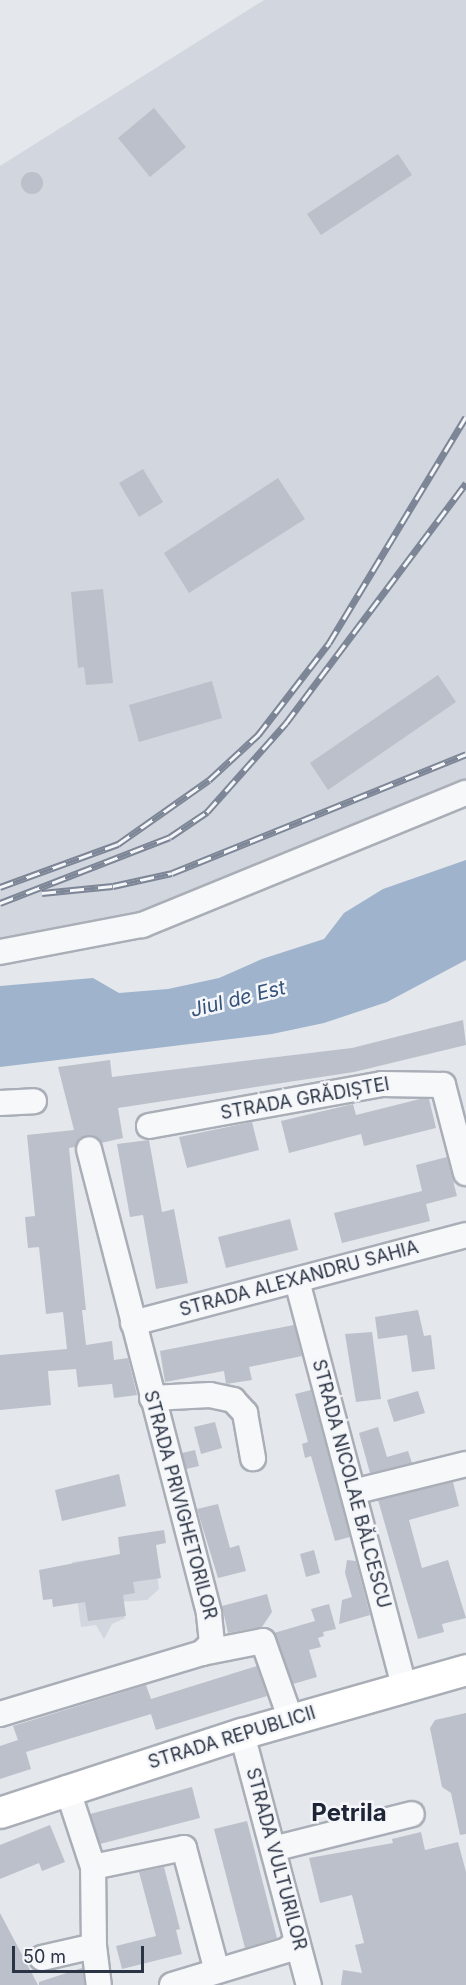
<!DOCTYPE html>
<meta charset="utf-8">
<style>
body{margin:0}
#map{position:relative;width:466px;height:1985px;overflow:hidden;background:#e4e7ec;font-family:Inter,sans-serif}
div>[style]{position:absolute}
.built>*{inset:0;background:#d2d6de}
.water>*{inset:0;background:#9fb4cc}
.building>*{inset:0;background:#bbc0ca}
.round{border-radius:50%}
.roads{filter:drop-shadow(2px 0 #a9aeb7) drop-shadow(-2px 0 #a9aeb7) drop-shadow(0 2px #a9aeb7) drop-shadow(0 -2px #a9aeb7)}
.minor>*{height:24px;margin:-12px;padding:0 12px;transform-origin:12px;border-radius:12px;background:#f7f8fa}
.major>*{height:30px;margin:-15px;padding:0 15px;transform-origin:15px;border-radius:15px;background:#fff}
.rail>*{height:7px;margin-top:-3.5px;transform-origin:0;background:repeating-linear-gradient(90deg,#f4f6f9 0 14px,#7d8696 0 28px);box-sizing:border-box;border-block:2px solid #7d8696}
span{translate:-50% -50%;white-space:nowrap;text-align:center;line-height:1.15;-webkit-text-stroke:5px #f4f6f9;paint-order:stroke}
.street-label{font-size:18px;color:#2b3445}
.water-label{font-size:20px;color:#34527a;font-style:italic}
.district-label{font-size:24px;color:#1d2536;font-weight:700}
.scale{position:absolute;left:12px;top:1946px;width:132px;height:27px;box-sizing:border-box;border:3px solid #2b3445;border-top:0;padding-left:8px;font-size:18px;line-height:21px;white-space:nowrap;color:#2b3445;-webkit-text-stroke:4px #f4f6f9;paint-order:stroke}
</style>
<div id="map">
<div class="built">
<div style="clip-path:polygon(264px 0,466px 0,466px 782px,134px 919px,0 939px,0 166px)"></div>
<div style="clip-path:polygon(154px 1551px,159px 1589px,147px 1600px,119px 1602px,125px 1618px,112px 1624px,104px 1639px,96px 1625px,81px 1627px,72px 1562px)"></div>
</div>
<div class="water">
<div style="clip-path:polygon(466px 860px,466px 960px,387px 1002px,324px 1023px,272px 1034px,0 1067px,0 986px,93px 978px,119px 993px,168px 989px,219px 978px,262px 959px,324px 939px,344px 913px,383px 889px)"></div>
</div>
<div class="building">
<div style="clip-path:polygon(154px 108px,186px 147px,150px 177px,118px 138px)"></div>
<div style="clip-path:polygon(398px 154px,412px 175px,321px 235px,307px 214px)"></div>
<div class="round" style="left:21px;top:172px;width:22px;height:22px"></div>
<div style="clip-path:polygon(143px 469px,163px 502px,139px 517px,119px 483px)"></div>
<div style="clip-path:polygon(278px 478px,305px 519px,189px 593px,164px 553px)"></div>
<div style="clip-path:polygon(103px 589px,113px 683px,86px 685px,84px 667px,78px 668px,71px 592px)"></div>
<div style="clip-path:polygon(438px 675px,456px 702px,328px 790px,310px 763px)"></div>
<div style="clip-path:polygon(212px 681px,222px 718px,139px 742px,129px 705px)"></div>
<div style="clip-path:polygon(463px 1020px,466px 1045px,354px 1072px,118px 1108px,123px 1138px,101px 1143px,92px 1135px,79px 1138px,75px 1147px,69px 1148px,86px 1310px,82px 1310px,86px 1345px,112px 1341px,114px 1360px,128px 1358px,137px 1395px,114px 1398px,112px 1384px,78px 1387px,76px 1369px,48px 1371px,51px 1405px,0 1410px,0 1355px,67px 1349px,63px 1312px,46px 1314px,39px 1247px,28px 1248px,25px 1217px,35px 1216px,27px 1135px,74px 1130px,58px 1067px,110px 1060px,112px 1077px,352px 1048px)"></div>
<div style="clip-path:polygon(420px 1099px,429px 1099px,436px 1128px,364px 1146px,361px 1134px,289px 1153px,281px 1121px,353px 1104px,356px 1115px)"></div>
<div style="clip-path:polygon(252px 1122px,259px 1150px,187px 1168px,179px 1137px)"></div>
<div style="clip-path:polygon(149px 1140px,162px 1212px,174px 1209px,188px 1283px,156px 1289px,143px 1215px,130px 1217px,117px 1144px)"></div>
<div style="clip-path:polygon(447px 1157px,457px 1196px,426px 1204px,430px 1221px,342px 1243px,334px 1213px,422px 1191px,416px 1165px)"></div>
<div style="clip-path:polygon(290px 1219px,298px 1250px,226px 1268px,218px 1237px)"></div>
<div style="clip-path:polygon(418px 1310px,424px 1336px,431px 1335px,435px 1369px,412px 1372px,407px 1335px,378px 1339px,375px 1317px)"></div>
<div style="clip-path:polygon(294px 1325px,302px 1356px,249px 1367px,252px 1380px,226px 1384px,224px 1371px,165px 1382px,160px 1351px)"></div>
<div style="clip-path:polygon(372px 1332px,381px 1399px,356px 1402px,345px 1334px)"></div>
<div style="clip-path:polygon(311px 1390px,350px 1537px,335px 1541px,311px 1456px,305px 1458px,302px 1444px,308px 1442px,295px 1394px)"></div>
<div style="clip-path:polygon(418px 1391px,425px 1413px,394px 1422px,387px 1400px)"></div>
<div style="clip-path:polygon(215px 1422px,222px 1448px,201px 1454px,194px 1427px)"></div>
<div style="clip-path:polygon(378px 1427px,387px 1457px,408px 1451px,412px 1463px,370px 1473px,359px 1433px)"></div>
<div style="clip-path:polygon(195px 1450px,199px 1466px,186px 1469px,182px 1453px)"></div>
<div style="clip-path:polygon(119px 1474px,126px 1506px,62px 1521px,55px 1490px)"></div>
<div style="clip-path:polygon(453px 1482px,459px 1506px,409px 1520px,422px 1568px,448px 1560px,466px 1618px,442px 1624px,444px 1632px,418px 1639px,378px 1500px)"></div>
<div style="clip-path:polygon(218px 1504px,230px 1548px,239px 1545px,246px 1571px,218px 1578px,197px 1509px)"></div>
<div style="clip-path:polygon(164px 1530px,166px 1543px,156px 1545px,161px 1578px,133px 1582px,135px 1593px,123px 1595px,126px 1616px,88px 1621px,85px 1602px,53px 1607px,52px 1599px,43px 1600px,39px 1570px,120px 1554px,118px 1537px)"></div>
<div style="clip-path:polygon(314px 1550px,320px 1573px,306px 1577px,300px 1554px)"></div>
<div style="clip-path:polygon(347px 1560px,356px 1561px,370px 1615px,339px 1624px,342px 1600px,352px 1597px,345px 1573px)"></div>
<div style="clip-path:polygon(267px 1594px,272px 1612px,262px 1627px,228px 1633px,222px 1606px)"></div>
<div style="clip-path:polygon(329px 1604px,336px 1629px,323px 1632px,324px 1636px,318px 1638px,321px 1647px,309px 1650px,317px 1677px,293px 1684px,274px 1633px,315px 1621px,311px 1609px)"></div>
<div style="clip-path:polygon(257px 1666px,267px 1696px,156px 1730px,151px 1714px,26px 1752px,31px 1769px,0 1779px,0 1746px,18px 1740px,13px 1726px,146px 1685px,151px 1699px)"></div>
<div style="clip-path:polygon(466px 1713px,466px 1834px,460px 1835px,451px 1793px,442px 1787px,430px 1728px,435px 1720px)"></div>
<div style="clip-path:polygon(192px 1787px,200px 1818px,100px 1844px,90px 1814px)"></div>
<div style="clip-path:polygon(247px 1821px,277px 1938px,245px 1948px,214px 1829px)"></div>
<div style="clip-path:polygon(50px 1825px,65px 1862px,42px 1871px,39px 1863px,0 1879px,0 1845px)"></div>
<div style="clip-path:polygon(421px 1832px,425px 1850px,458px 1842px,466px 1872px,466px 1985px,341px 1985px,343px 1970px,362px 1973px,355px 1945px,364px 1943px,352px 1895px,320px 1903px,309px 1858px,393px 1843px,392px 1839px)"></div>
<div style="clip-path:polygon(164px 1867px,180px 1929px,176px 1930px,182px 1954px,122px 1969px,116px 1946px,156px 1936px,139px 1872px)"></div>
<div style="clip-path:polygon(0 1913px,38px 1985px,0 1985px)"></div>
<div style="clip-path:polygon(82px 1968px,85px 1985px,39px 1985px,39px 1982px)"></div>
</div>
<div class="roads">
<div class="minor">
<div style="left:0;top:952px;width:145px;rotate:-10.8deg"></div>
<div style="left:142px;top:925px;width:350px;rotate:-22.2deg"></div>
<div style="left:0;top:1103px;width:34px;rotate:-3deg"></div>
<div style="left:149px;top:1126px;width:237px;rotate:-10.2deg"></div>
<div style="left:382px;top:1084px;width:61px;rotate:0.9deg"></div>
<div style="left:443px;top:1085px;width:91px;rotate:75.4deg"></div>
<div style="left:297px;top:1281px;width:420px;rotate:75.2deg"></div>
<div style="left:133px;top:1323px;width:344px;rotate:-14.8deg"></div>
<div style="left:152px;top:1398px;width:58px;rotate:-3deg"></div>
<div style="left:210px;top:1395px;width:24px;rotate:12deg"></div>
<div style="left:233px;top:1400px;width:18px;rotate:47deg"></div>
<div style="left:245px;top:1413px;width:46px;rotate:79.9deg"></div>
<div style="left:353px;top:1492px;width:116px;rotate:-13.9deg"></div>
<div style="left:202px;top:1653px;width:62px;rotate:-11.1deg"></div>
<div style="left:263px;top:1641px;width:84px;rotate:70.5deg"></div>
<div style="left:0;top:1714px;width:211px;rotate:-16.8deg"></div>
<div style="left:202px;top:1653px;width:14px;rotate:-45deg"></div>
<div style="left:212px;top:1643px;width:30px;rotate:-96deg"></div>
<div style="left:209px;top:1613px;width:479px;rotate:-104.5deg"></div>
<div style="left:242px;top:1734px;width:260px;rotate:75.1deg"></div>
<div style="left:67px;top:1788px;width:83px;rotate:71.8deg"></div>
<div style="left:93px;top:1867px;width:93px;rotate:-11.8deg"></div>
<div style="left:184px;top:1848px;width:127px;rotate:75deg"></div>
<div style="left:273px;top:1849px;width:143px;rotate:-14.1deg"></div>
<div style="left:94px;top:1946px;width:39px;rotate:83deg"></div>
<div style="left:42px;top:1958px;width:53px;rotate:-13deg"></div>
<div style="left:94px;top:1946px;width:79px;rotate:-90.7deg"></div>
<div style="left:172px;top:1985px;width:120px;rotate:-16.9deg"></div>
<div style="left:287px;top:1950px;width:13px;rotate:-42deg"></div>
</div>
<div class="major">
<div style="left:0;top:1813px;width:255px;rotate:-18.1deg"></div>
<div style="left:242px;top:1734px;width:233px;rotate:-15.9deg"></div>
</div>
</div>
<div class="rail">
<div style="left:0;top:887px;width:126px;rotate:-20deg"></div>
<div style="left:118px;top:844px;width:111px;rotate:-35.1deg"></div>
<div style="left:209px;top:780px;width:67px;rotate:-42.6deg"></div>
<div style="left:258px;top:735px;width:116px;rotate:-52.3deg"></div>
<div style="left:329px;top:643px;width:264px;rotate:-58.8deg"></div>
<div style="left:42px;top:893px;width:71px;rotate:-5.6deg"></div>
<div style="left:113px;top:886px;width:60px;rotate:-12.4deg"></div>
<div style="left:172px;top:873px;width:317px;rotate:-22deg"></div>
<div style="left:0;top:903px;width:182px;rotate:-21.2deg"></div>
<div style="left:170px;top:837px;width:45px;rotate:-34deg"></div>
<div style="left:207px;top:812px;width:119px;rotate:-48.4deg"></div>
<div style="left:286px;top:723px;width:300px;rotate:-53.1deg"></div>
</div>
<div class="street-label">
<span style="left:305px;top:1099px;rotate:-10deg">STRADA GRĂDIȘTEI</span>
<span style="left:299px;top:1279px;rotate:-15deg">STRADA ALEXANDRU SAHIA</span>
<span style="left:351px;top:1484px;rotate:75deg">STRADA NICOLAE BĂLCESCU</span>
<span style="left:180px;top:1505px;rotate:75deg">STRADA PRIVIGHETORILOR</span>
<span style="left:232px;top:1738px;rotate:-17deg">STRADA REPUBLICII</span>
<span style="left:276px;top:1859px;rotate:75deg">STRADA VULTURILOR</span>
</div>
<div class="water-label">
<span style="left:238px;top:999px;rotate:-14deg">Jiul de Est</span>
</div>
<div class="district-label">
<span style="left:349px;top:1813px">Petrila</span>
</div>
<div class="scale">50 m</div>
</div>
